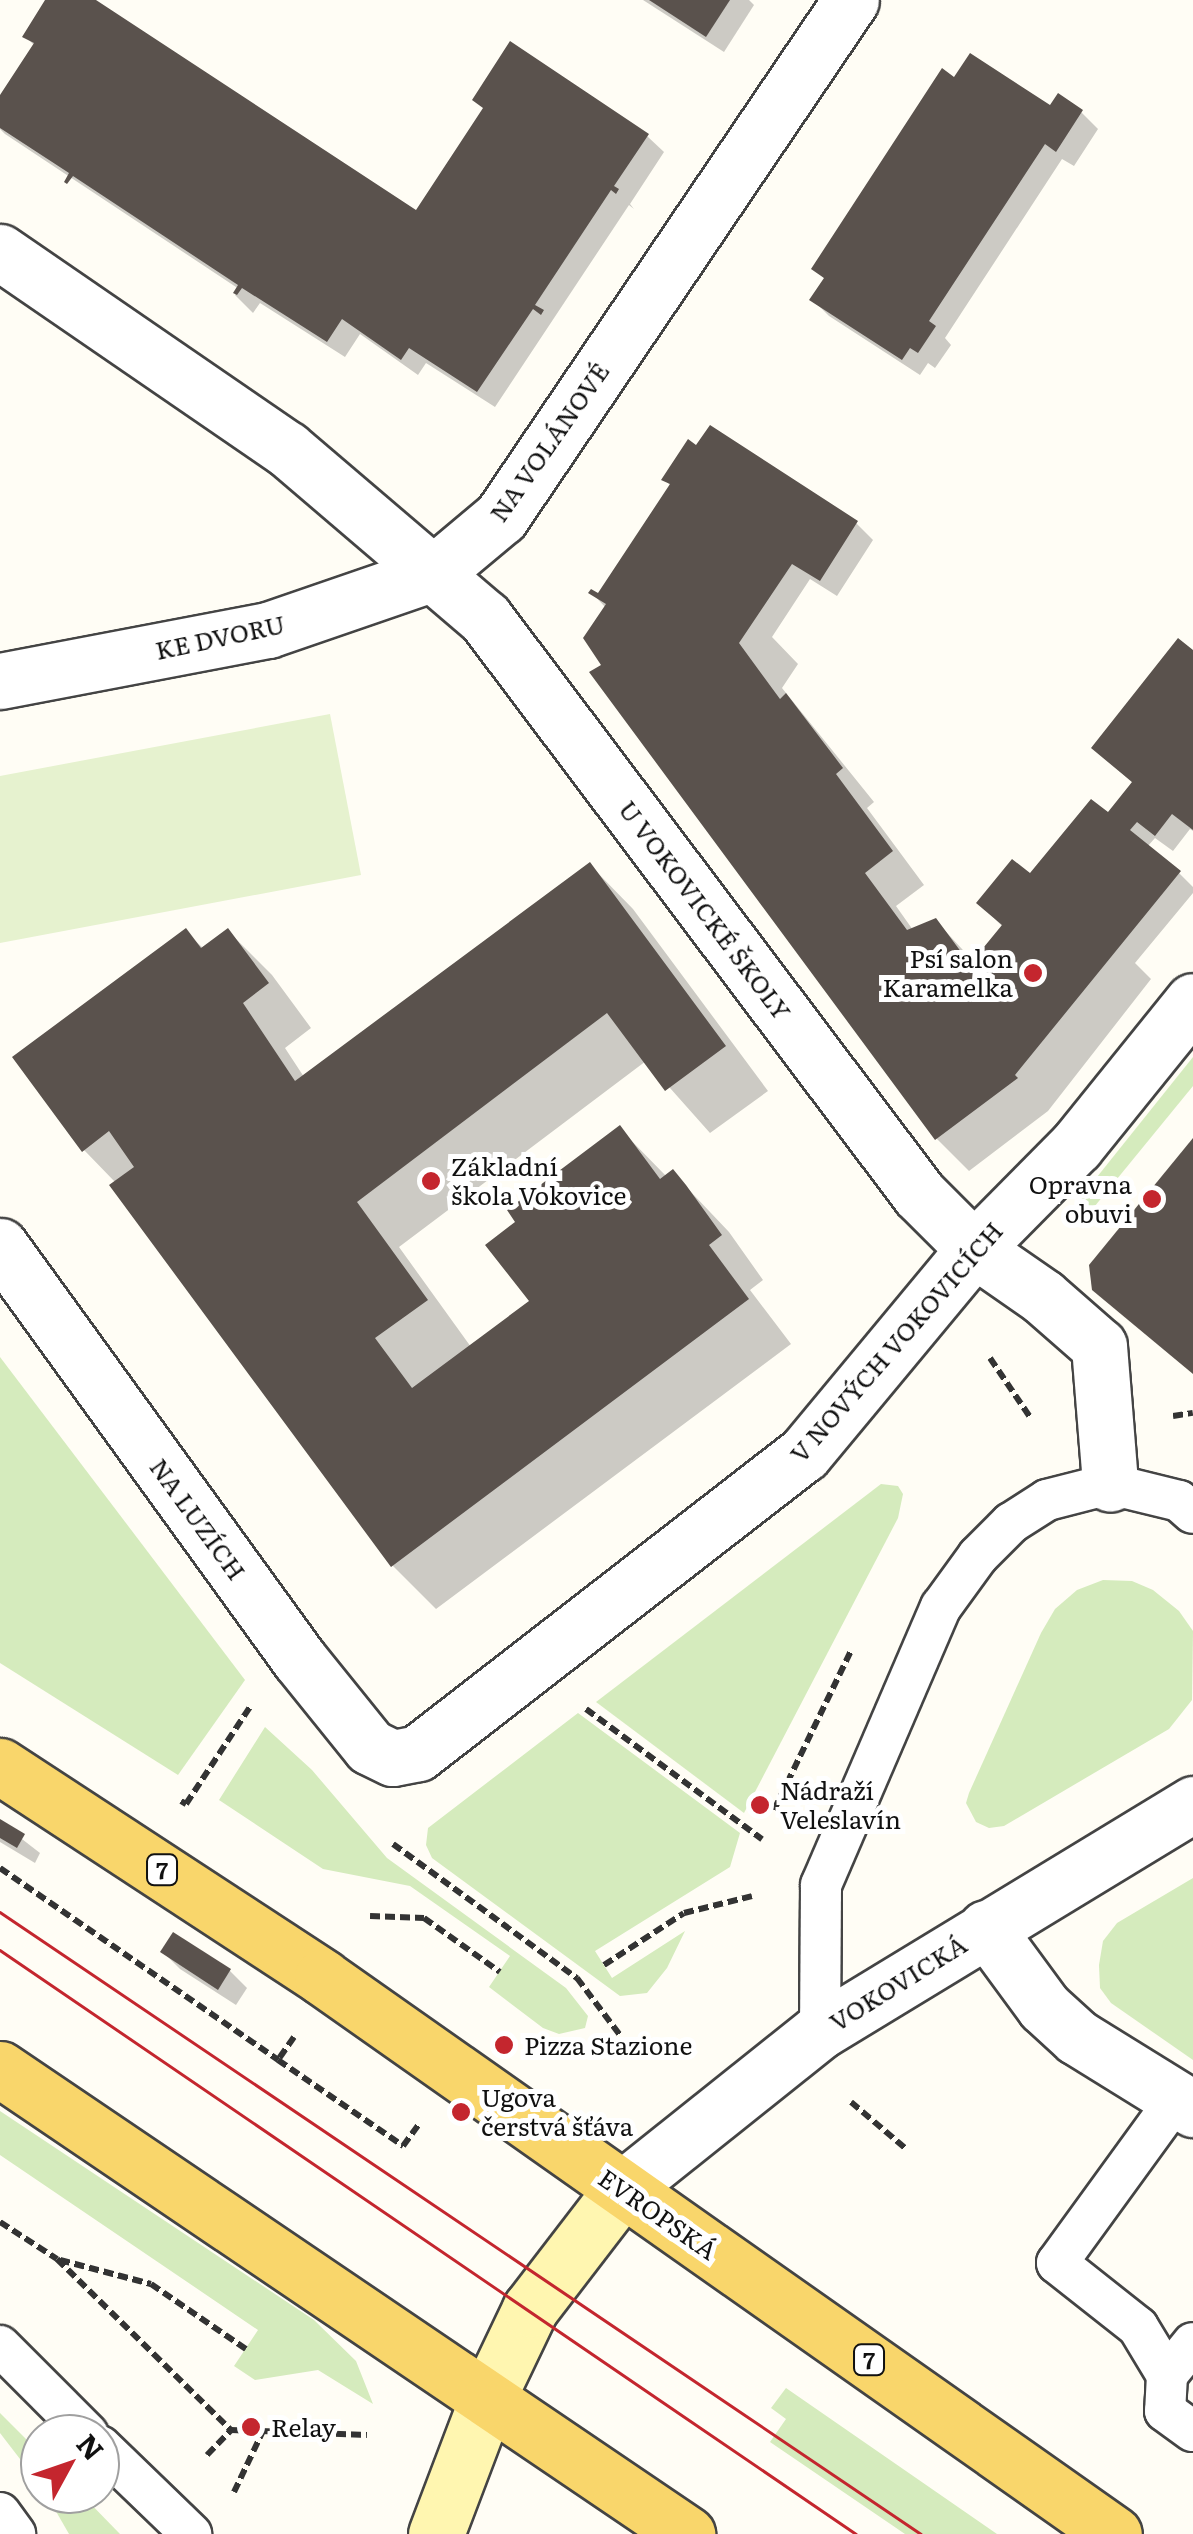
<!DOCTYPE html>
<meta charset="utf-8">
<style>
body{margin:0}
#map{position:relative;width:1193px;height:2534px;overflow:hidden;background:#fffdf5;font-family:Literata,serif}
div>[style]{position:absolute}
.green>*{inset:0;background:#d5ebbd}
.pitch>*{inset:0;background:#e6f2cf}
.shadow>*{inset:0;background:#0003}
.building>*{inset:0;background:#5a524d}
.path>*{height:6px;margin-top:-3px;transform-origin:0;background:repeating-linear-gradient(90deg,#333 0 10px,transparent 0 15px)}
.roads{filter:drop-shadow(2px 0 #444) drop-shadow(-2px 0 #444) drop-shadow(0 2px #444) drop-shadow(0 -2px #444)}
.lane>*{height:40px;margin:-20px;padding:0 20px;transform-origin:20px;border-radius:20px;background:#fff}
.street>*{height:55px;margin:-27.5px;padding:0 27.5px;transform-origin:27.5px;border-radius:27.5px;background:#fff}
.secondary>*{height:55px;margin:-27.5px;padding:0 27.5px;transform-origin:27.5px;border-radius:27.5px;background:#fff6b0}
.primary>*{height:55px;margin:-27.5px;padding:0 27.5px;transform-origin:27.5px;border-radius:27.5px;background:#f9d66b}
.tram>*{height:2.5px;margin:-1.25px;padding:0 1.25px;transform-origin:1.25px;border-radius:1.25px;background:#c4262e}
.dots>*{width:28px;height:28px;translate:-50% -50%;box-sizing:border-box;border:5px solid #fff;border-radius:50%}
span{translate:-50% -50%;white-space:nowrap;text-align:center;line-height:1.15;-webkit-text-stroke:10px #fff;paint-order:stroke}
.shield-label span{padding:2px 8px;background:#fff;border:2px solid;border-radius:8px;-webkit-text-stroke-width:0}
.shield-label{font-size:22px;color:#111;font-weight:700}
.street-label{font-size:25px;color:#111}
.poi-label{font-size:25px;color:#111}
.right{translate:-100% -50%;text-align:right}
.left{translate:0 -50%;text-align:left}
.north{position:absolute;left:20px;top:2414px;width:100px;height:100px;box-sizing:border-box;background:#fff;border:2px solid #a0a0a0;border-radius:50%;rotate:50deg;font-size:28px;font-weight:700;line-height:40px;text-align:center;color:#111}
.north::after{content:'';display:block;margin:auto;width:35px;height:45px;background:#c4262e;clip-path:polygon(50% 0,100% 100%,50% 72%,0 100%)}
</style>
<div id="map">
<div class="green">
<div style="clip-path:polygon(1193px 1057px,1193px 1086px,1081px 1223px,1065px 1217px)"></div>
<div style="clip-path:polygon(0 1357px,245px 1680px,178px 1775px,0 1663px)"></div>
<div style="clip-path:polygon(881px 1484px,898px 1486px,903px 1494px,898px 1518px,744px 1813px,596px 1702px)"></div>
<div style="clip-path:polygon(1103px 1580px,1132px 1581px,1153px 1590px,1179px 1611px,1193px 1631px,1192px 1700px,1169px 1729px,1004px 1826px,989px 1828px,976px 1822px,966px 1803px,969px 1793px,1041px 1633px,1055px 1609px,1077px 1590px)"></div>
<div style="clip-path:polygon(578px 1713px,740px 1833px,730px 1867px,595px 1951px,612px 1978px,685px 1931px,667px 1968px,647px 1993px,620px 1996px,432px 1858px,426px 1845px,428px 1828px)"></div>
<div style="clip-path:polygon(265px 1727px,312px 1770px,387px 1858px,566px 1988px,588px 2016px,585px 2028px,559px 2034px,543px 2028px,489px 1987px,510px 1956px,410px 1886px,323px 1869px,219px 1800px)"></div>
<div style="clip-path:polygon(1193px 1878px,1193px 2060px,1111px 2003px,1100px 1988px,1099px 1965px,1103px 1941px,1117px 1923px)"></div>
<div style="clip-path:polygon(0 2111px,314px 2320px,356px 2361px,373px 2404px,318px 2370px,255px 2380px,234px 2366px,258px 2330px,0 2155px)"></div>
<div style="clip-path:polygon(786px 2388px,997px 2534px,905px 2534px,770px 2442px,786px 2419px,771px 2408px)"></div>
<div style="clip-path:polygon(0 2413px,40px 2453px,40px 2485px,0 2433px)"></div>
<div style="clip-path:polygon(46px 2494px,81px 2494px,120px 2534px,69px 2534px)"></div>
</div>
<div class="pitch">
<div style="clip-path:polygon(330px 714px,361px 875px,0 943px,0 776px)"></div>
</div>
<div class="shadow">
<div style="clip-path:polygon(48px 0,92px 0,416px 214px,647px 136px,664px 152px,630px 204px,634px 209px,629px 205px,495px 407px,426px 363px,418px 375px,360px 334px,345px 357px,260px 303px,253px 313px,235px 295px,239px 289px,5px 134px,0 129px,0 99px,35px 46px,25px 36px)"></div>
<div style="clip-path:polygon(643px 0,749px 0,754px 5px,724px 52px)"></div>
<div style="clip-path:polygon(955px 81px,1050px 109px,1081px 112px,1098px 129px,1074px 166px,1062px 159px,945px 338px,951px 345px,935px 368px,928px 363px,920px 375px,829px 316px,812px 299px,826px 280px,814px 268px)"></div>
<div style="clip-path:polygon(664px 479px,856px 523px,873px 540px,837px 596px,810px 579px,772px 637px,798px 664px,782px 688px,874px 802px,867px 808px,924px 885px,896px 906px,913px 930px,936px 921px,975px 963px,1003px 927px,979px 903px,1041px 885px,1109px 815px,1134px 784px,1094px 748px,1193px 653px,1193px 831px,1190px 829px,1173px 851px,1155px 838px,1147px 847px,1179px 873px,1193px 887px,1193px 893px,1135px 963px,1151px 979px,1048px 1111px,969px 1171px,937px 1139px,606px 608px,591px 592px,599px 597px,672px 487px)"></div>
<div style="clip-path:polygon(590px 865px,633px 909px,768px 1091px,710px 1133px,646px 1061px,399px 1247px,471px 1347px,532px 1302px,518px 1223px,619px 1128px,667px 1177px,673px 1173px,729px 1232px,763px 1280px,750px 1290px,791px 1344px,436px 1609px,393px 1566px,116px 1183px,84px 1150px,186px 932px,204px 949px,228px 931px,272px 975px,311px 1028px,285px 1048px,304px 1077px)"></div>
<div style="clip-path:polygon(0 1822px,40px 1853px,35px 1863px,0 1842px)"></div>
<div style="clip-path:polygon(163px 1952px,230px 1971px,247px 1988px,236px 2005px,180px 1969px)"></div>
</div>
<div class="building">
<div style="clip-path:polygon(45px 0,96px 0,416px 210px,483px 108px,472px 100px,510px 41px,649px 134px,614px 186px,619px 189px,616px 194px,611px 190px,535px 305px,544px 310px,541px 315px,533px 309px,477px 392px,409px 348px,401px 360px,342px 319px,327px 342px,242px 288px,237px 295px,233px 293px,238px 285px,73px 176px,67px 184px,64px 182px,69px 173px,0 128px,0 95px,34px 43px,22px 37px)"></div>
<div style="clip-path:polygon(649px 0,730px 0,706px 37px)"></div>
<div style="clip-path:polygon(970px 53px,1050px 105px,1058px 93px,1083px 110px,1056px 152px,1045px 144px,929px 321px,936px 326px,918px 353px,910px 348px,902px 360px,809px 300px,824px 278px,811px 269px,942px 68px,954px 77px)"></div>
<div style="clip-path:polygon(710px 425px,858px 521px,820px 581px,792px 564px,739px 643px,780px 699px,786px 693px,843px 768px,836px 774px,893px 851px,865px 873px,907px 930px,936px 918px,970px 964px,1002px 925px,976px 903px,1012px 859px,1030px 873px,1091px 799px,1108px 812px,1132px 782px,1091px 748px,1178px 638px,1193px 650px,1193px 830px,1172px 814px,1155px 836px,1137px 822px,1130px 830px,1181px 871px,1015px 1075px,1018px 1078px,935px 1140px,589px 672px,601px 665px,583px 638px,606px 604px,588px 593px,591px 589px,598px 593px,670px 484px,661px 480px,688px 439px,696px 445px)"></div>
<div style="clip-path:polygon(590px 862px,726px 1046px,665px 1091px,607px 1013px,357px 1202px,428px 1300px,375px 1338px,412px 1388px,529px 1301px,485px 1245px,515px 1222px,507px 1210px,620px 1125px,660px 1179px,673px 1169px,686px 1185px,722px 1235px,709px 1245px,749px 1299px,391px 1567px,109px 1185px,134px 1167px,109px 1131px,82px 1152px,12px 1057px,186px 928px,201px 948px,228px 928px,269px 983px,243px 1003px,295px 1081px)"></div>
<div style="clip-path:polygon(1193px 1138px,1193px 1374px,1092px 1290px,1089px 1265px)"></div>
<div style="clip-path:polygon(0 1819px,25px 1834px,17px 1848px,0 1838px)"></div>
<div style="clip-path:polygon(173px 1932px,231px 1969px,218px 1990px,160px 1952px)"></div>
</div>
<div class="path">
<div style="left:990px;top:1358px;width:71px;rotate:55.9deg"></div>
<div style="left:1173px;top:1416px;width:20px;rotate:-9deg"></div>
<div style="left:586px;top:1709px;width:219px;rotate:36.5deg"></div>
<div style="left:181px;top:1801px;width:6px;rotate:31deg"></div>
<div style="left:186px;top:1804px;width:116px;rotate:-56.6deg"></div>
<div style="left:774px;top:1810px;width:179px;rotate:-64.2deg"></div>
<div style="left:393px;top:1844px;width:228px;rotate:36.1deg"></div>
<div style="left:577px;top:1978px;width:71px;rotate:53deg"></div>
<div style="left:0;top:1868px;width:338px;rotate:34.6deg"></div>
<div style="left:370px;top:1916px;width:54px;rotate:2.1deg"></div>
<div style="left:424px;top:1918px;width:93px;rotate:35.4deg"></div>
<div style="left:604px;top:1965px;width:95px;rotate:-33deg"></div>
<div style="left:684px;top:1913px;width:70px;rotate:-14deg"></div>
<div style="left:294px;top:2037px;width:28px;rotate:125deg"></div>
<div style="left:278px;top:2060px;width:152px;rotate:34.5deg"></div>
<div style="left:403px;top:2146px;width:27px;rotate:-54deg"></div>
<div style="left:851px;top:2102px;width:71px;rotate:40.4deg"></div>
<div style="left:0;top:2222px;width:68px;rotate:33deg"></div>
<div style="left:57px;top:2259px;width:244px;rotate:44.5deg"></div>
<div style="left:231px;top:2430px;width:136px;rotate:2.1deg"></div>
<div style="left:60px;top:2260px;width:94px;rotate:14.8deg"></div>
<div style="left:151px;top:2284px;width:115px;rotate:34.4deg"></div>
<div style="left:207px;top:2455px;width:35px;rotate:-46deg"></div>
<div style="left:234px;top:2492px;width:68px;rotate:-64.6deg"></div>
</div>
<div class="roads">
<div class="lane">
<div style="left:820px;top:2031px;width:146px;rotate:-89.6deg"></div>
<div style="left:821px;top:1885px;width:303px;rotate:-66.7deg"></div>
<div style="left:941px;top:1607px;width:63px;rotate:-54deg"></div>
<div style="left:978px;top:1556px;width:47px;rotate:-45deg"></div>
<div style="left:1011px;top:1523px;width:43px;rotate:-32.6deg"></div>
<div style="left:1047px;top:1500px;width:65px;rotate:-14.3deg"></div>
<div style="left:1110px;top:1484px;width:71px;rotate:13.8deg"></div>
<div style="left:1179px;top:1501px;width:18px;rotate:41deg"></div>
<div style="left:1174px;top:2102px;width:199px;rotate:126deg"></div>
<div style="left:1057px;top:2263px;width:103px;rotate:38.3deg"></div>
<div style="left:1138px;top:2327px;width:56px;rotate:58.9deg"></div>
<div style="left:1167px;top:2375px;width:36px;rotate:93deg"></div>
<div style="left:1165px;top:2411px;width:34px;rotate:36deg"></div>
<div style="left:0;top:2346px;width:124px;rotate:45deg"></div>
<div style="left:1167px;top:2375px;width:41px;rotate:-50.9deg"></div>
<div style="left:100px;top:2446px;width:127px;rotate:44deg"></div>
<div style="left:0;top:2513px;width:26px;rotate:54deg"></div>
</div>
<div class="street">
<div style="left:0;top:252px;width:348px;rotate:34.5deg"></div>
<div style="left:287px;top:449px;width:260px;rotate:40.5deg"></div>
<div style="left:485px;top:618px;width:721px;rotate:53deg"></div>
<div style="left:919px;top:1194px;width:78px;rotate:45deg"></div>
<div style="left:974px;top:1249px;width:84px;rotate:34.8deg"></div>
<div style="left:1043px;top:1297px;width:74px;rotate:41.2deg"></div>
<div style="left:1099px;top:1346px;width:138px;rotate:85.4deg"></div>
<div style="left:0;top:681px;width:273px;rotate:-10.8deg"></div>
<div style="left:268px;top:630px;width:176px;rotate:-19deg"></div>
<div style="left:434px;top:573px;width:87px;rotate:-39.9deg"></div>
<div style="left:501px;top:517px;width:624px;rotate:-55.9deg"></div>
<div style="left:0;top:1246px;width:510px;rotate:54.1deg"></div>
<div style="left:299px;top:1659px;width:113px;rotate:51.1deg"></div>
<div style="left:370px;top:1747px;width:25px;rotate:26deg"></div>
<div style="left:393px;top:1758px;width:25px;rotate:-11deg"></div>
<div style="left:418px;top:1753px;width:488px;rotate:-37.8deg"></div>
<div style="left:804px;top:1454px;width:266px;rotate:-50.3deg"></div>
<div style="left:974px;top:1249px;width:145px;rotate:-45.3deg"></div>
<div style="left:1076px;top:1146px;width:186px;rotate:-51.1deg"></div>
<div style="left:986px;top:1928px;width:98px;rotate:53.7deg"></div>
<div style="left:1044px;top:2007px;width:45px;rotate:42.3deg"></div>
<div style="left:1077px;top:2037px;width:137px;rotate:31.8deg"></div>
<div style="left:622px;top:2189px;width:253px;rotate:-38.6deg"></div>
<div style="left:820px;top:2031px;width:437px;rotate:-31.3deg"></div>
</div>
<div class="secondary">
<div style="left:436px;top:2534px;width:147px;rotate:-69.2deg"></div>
<div style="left:488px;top:2397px;width:98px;rotate:-64.5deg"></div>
<div style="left:530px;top:2309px;width:151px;rotate:-52.5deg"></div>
</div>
<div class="primary">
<div style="left:0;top:1766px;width:385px;rotate:33.2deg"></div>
<div style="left:322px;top:1977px;width:968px;rotate:35.12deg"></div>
<div style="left:0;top:2069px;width:830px;rotate:34.09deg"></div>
</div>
</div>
<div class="tram">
<div style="left:0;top:1912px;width:1111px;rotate:34.03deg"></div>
<div style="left:0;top:1950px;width:1036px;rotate:34.3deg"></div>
</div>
<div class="dots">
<div style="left:1033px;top:973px;background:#c4262e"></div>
<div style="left:431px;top:1181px;background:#c4262e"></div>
<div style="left:1152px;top:1199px;background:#c4262e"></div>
<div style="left:760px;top:1805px;background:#c4262e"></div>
<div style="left:504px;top:2045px;background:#c4262e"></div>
<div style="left:461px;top:2112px;background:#c4262e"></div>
<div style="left:251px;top:2427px;background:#c4262e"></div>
</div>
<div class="shield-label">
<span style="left:162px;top:1870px">7</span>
<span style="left:869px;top:2360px">7</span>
</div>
<div class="street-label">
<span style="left:549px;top:442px;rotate:-55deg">NA VOLÁNOVÉ</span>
<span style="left:220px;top:637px;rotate:-12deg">KE DVORU</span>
<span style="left:705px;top:910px;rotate:53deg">U VOKOVICKÉ ŠKOLY</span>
<span style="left:896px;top:1342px;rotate:-49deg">V NOVÝCH VOKOVICÍCH</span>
<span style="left:198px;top:1519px;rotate:54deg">NA LUZÍCH</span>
<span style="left:898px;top:1983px;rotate:-32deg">VOKOVICKÁ</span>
<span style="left:658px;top:2214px;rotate:35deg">EVROPSKÁ</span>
</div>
<div class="poi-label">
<span class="right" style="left:1013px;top:973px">Psí salon<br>Karamelka</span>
<span class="left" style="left:451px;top:1181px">Základní<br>škola Vokovice</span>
<span class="right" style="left:1132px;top:1199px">Opravna<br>obuvi</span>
<span class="left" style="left:780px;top:1805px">Nádraží<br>Veleslavín</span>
<span class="left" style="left:524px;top:2045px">Pizza Stazione</span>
<span class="left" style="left:481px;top:2112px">Ugova<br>čerstvá šťáva</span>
<span class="left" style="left:271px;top:2427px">Relay</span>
</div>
<div class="north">N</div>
</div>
